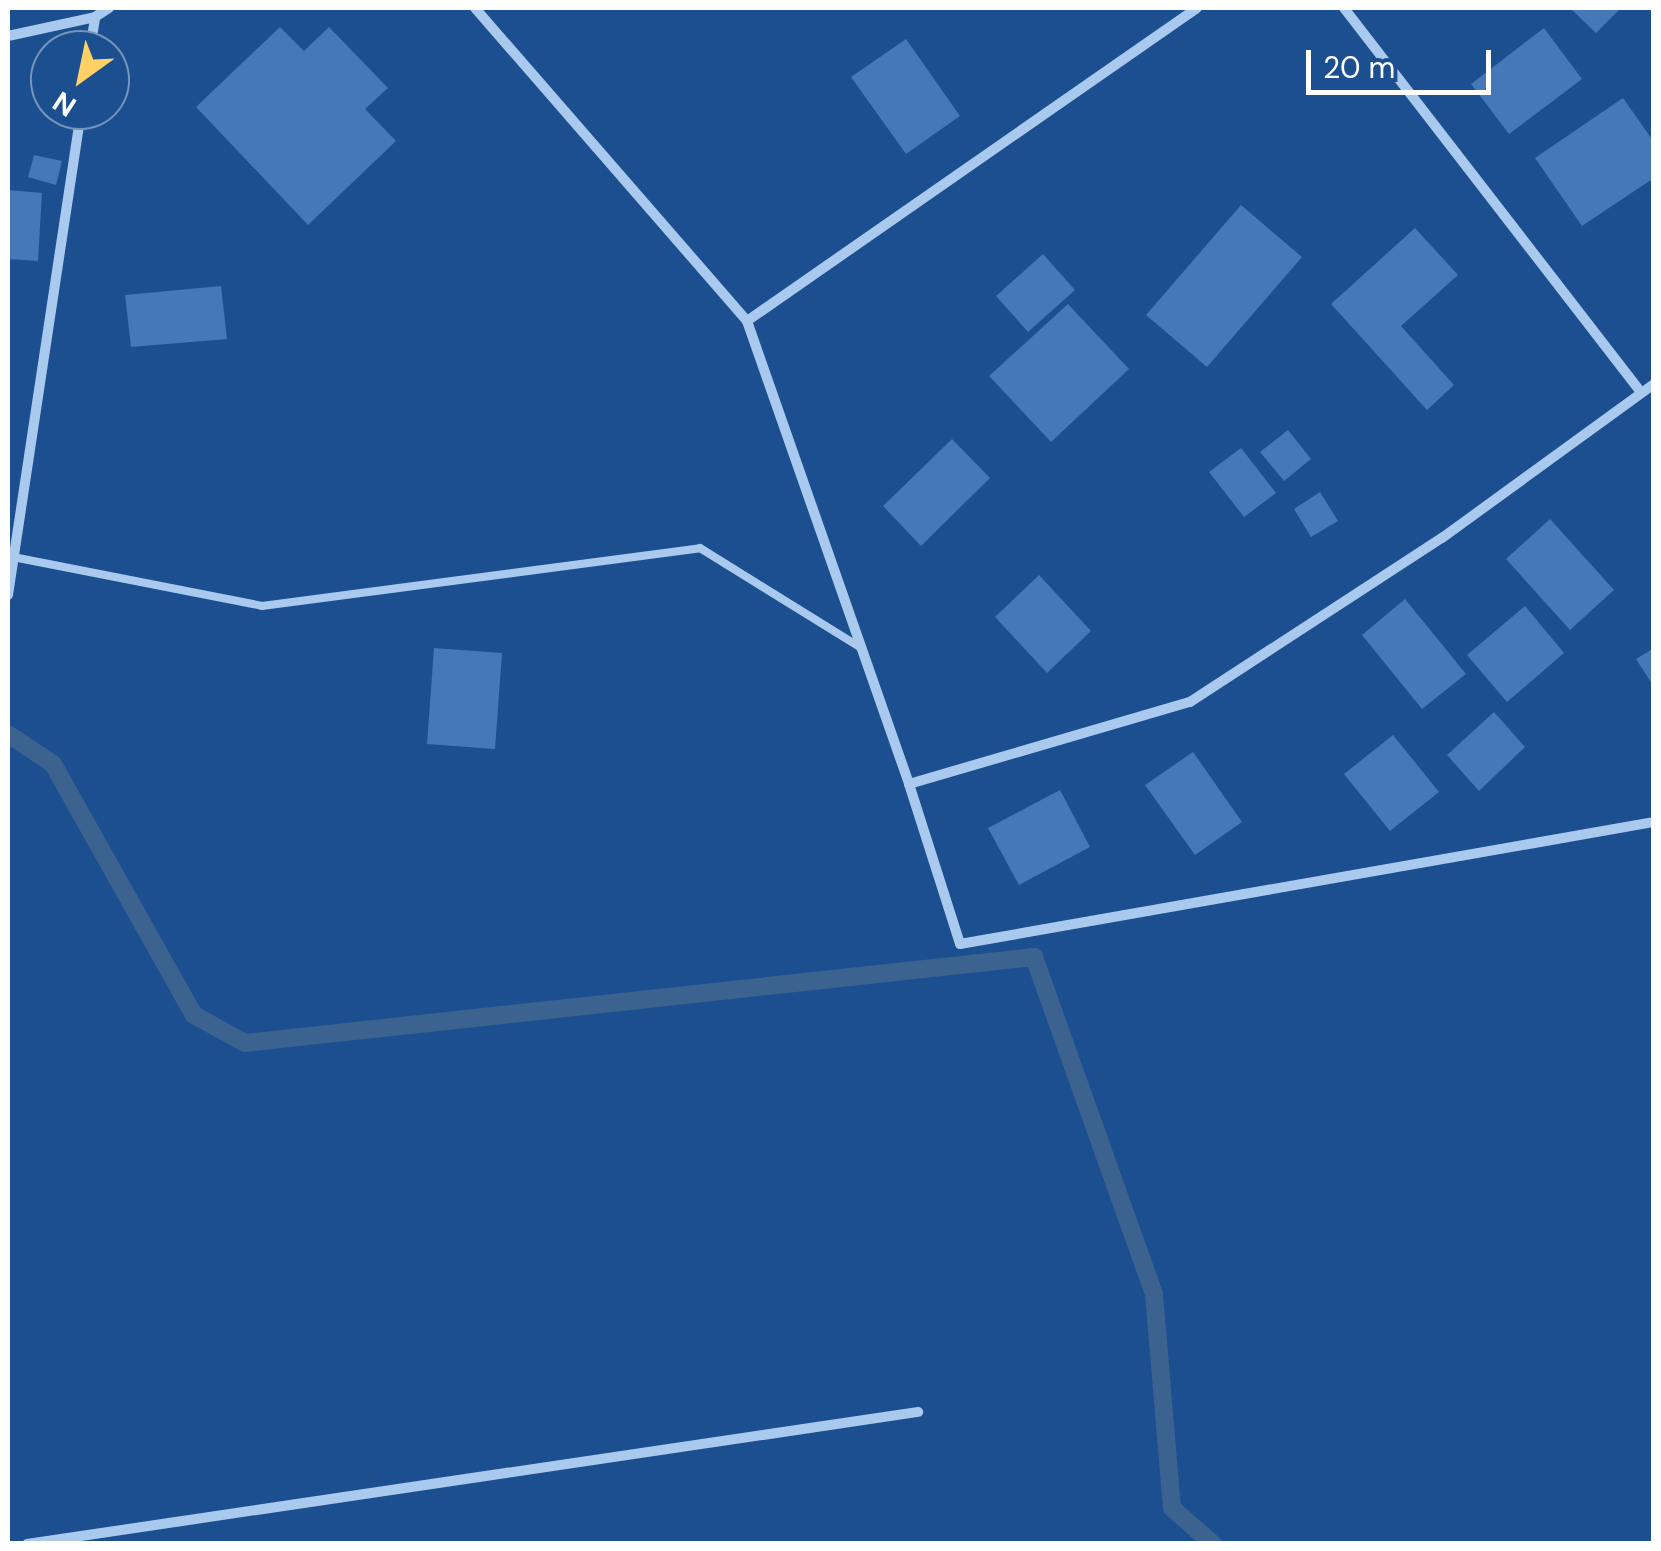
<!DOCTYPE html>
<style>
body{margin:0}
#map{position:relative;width:1661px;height:1551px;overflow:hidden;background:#1b4f8f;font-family:"DM Sans",sans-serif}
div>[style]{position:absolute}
.stream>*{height:18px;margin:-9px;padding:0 9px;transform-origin:9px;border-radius:9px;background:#3c6290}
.building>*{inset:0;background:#4478b7}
.lane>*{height:8px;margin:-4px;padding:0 4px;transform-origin:4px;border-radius:4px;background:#a9c9ee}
.street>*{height:10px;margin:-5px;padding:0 5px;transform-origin:5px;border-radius:5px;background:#a9c9ee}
span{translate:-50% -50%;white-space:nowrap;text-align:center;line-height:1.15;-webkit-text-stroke:10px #1b4f8f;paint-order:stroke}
.frame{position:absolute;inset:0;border:10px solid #fff;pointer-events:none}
.north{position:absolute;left:30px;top:30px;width:100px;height:100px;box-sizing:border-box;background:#1b4f8f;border:2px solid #7695bc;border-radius:50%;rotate:213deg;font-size:28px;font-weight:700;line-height:40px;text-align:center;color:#fff}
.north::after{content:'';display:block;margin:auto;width:35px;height:45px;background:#ffd166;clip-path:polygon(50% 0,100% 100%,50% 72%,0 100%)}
.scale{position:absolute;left:1306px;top:50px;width:185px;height:45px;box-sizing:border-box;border:5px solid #fff;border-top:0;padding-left:12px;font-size:30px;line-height:35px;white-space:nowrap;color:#fff;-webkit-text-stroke:8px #1b4f8f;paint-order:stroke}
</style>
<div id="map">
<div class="stream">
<div style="left:8px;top:734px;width:54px;rotate:33.7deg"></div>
<div style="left:53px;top:764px;width:288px;rotate:60.7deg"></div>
<div style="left:194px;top:1015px;width:58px;rotate:28.8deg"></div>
<div style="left:245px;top:1043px;width:794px;rotate:-6.22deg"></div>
<div style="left:1034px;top:957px;width:358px;rotate:70.4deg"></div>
<div style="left:1154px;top:1294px;width:215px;rotate:85.2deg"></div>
<div style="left:1172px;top:1508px;width:55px;rotate:41.3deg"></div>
</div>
<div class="building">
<div style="clip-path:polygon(1570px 8px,1621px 8px,1596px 33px)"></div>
<div style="clip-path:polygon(280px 27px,304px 51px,329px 27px,388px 88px,365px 109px,396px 141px,308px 225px,196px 107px)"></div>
<div style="clip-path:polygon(1544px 28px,1582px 79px,1509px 134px,1471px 84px)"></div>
<div style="clip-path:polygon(906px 39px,960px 116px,906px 154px,851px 77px)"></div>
<div style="clip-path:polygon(1623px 98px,1654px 142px,1654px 178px,1582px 226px,1535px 158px)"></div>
<div style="clip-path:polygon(34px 155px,62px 161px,56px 185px,28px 177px)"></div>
<div style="clip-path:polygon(8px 190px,42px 193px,38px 261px,8px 259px)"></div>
<div style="clip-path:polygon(1241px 205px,1302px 257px,1207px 367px,1146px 315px)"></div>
<div style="clip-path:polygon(1415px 228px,1458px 275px,1401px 326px,1454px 385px,1427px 410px,1331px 304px)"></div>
<div style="clip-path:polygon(1043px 254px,1075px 290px,1028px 332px,996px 296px)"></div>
<div style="clip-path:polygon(221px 286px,227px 339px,131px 347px,125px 295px)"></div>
<div style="clip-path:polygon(1068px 304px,1129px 369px,1051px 442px,989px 376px)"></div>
<div style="clip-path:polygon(1288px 430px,1311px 459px,1284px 481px,1260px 452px)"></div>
<div style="clip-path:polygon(952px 439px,990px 478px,921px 546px,883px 506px)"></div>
<div style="clip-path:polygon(1241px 448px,1276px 493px,1244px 517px,1209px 472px)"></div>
<div style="clip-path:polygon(1320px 492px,1338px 521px,1311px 537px,1294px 509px)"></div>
<div style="clip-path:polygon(1550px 519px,1614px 590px,1570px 630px,1506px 559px)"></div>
<div style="clip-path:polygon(1039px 575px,1091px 631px,1047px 673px,995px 617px)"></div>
<div style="clip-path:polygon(1405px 599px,1466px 674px,1422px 709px,1362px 635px)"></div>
<div style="clip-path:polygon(1525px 606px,1564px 653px,1507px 702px,1467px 655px)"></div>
<div style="clip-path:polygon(434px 648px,502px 653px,495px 749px,427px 744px)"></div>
<div style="clip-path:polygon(1654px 648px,1654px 687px,1636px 659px)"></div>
<div style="clip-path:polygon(1494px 712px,1525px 747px,1479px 791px,1447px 755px)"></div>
<div style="clip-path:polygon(1393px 735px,1439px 792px,1390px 831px,1344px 774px)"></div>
<div style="clip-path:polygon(1193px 752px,1242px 822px,1195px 855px,1145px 785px)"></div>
<div style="clip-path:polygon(1060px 790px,1090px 847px,1019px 885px,988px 828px)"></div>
</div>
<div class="lane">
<div style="left:13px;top:557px;width:254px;rotate:11.1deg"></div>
<div style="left:262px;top:606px;width:442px;rotate:-7.5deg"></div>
<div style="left:700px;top:548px;width:190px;rotate:31.8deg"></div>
</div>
<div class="street">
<div style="left:475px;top:8px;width:415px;rotate:49deg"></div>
<div style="left:747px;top:321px;width:491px;rotate:70.7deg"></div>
<div style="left:909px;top:784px;width:168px;rotate:72.3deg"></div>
<div style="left:960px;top:944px;width:705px;rotate:-9.97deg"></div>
<div style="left:1344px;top:8px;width:485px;rotate:52.3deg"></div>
<div style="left:8px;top:36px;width:89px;rotate:-12.3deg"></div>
<div style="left:95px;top:17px;width:17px;rotate:-33deg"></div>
<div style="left:90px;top:50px;width:33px;rotate:-81deg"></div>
<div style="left:747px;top:321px;width:548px;rotate:-34.82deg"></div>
<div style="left:8px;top:595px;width:490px;rotate:-81.4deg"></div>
<div style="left:909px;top:784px;width:293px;rotate:-16.3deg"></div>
<div style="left:1190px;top:702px;width:301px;rotate:-33.1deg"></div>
<div style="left:1442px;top:538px;width:262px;rotate:-36deg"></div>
<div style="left:27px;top:1544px;width:901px;rotate:-8.43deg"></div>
</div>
<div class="frame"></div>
<div class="north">N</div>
<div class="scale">20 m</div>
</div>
